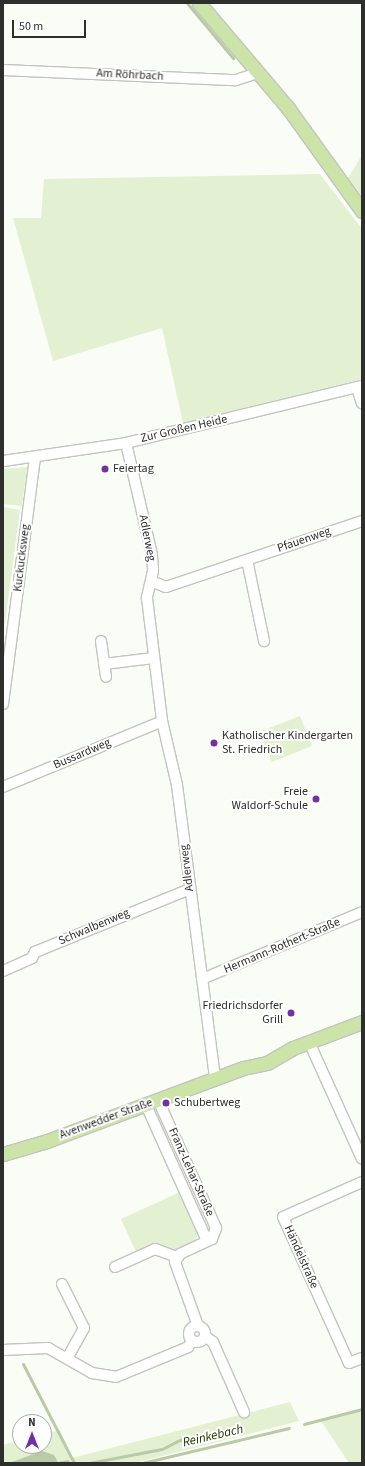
<!DOCTYPE html>
<meta charset="utf-8">
<style>
body{margin:0}
#map{position:relative;width:365px;height:1466px;overflow:hidden;background:#fafdf6;font-family:"Source Sans 3",sans-serif}
div>[style]{position:absolute}
.green>*{inset:0;background:#e3f0d2}
.water>*{inset:0;background:#bac9a6}
.stream>*{height:3px;margin:-1.5px;padding:0 1.5px;transform-origin:1.5px;border-radius:1.5px;background:#bac9a6}
.roads{filter:drop-shadow(1px 0 #c2c5bf) drop-shadow(-1px 0 #c2c5bf) drop-shadow(0 1px #c2c5bf) drop-shadow(0 -1px #c2c5bf)}
.minor>*{height:10px;margin:-5px;padding:0 5px;transform-origin:5px;border-radius:5px;background:#fff}
.minor>.ring{margin:-5px;padding:0;box-sizing:content-box;background:none;border:10px solid #fff;border-radius:50%}
.major>*{height:13px;margin:-6.5px;padding:0 6.5px;transform-origin:6.5px;border-radius:6.5px;background:#cde4a9}
.dots>*{width:11px;height:11px;translate:-50% -50%;box-sizing:border-box;border:2px solid #fff;border-radius:50%}
span{translate:-50% -50%;white-space:nowrap;text-align:center;line-height:1.15;-webkit-text-stroke:4px #fff;paint-order:stroke}
.street-label{font-size:12px;color:#2e2f2c}
.poi-label{font-size:12px;color:#2e2f2c}
.left{translate:0 -50%;text-align:left}
.right{translate:-100% -50%;text-align:right}
.water-label{font-size:13px;color:#243500;font-style:italic}
.frame{position:absolute;inset:0;border:4px solid #2e2f2c;pointer-events:none}
.north{position:absolute;left:12px;top:1414px;width:40px;height:40px;box-sizing:border-box;background:#fff;border:1px solid #abacab;border-radius:50%;rotate:0deg;font-size:11px;font-weight:700;line-height:16px;text-align:center;color:#2e2f2c}
.north::after{content:'';display:block;margin:auto;width:14px;height:18px;background:#7330a5;clip-path:polygon(50% 0,100% 100%,50% 72%,0 100%)}
.scale{position:absolute;left:12px;top:20px;width:74px;height:18px;box-sizing:border-box;border:2px solid #2e2f2c;border-top:0;padding-left:5px;font-size:12px;line-height:14px;white-space:nowrap;color:#2e2f2c;-webkit-text-stroke:3px #fff;paint-order:stroke}
</style>
<div id="map">
<div class="green">
<div style="clip-path:polygon(362px 155px,362px 196px,348px 178px)"></div>
<div style="clip-path:polygon(320px 174px,362px 229px,362px 379px,183px 423px,162px 328px,53px 361px,13px 218px,41px 218px,44px 179px)"></div>
<div style="clip-path:polygon(27px 467px,22px 506px,3px 504px,3px 469px)"></div>
<div style="clip-path:polygon(3px 507px,20px 510px,3px 637px)"></div>
<div style="clip-path:polygon(300px 716px,312px 746px,272px 762px,259px 732px)"></div>
<div style="clip-path:polygon(180px 1192px,199px 1231px,196px 1240px,173px 1251px,159px 1244px,137px 1254px,121px 1219px)"></div>
<div style="clip-path:polygon(290px 1402px,299px 1421px,135px 1463px,3px 1463px,3px 1445px,20px 1440px,20px 1446px,44px 1446px,44px 1434px,60px 1430px,72px 1458px)"></div>
<div style="clip-path:polygon(362px 1411px,362px 1463px,349px 1463px,321px 1421px)"></div>
</div>
<div class="water">
<div style="clip-path:polygon(42px 1451px,54px 1455px,58px 1462px,68px 1460px,71px 1463px,9px 1463px)"></div>
</div>
<div class="stream">
<div style="left:187px;top:3px;width:72px;rotate:50.1deg"></div>
<div style="left:23px;top:1364px;width:111px;rotate:62.7deg"></div>
<div style="left:304px;top:1424px;width:60px;rotate:-14.5deg"></div>
<div style="left:89px;top:1463px;width:74px;rotate:-10.9deg"></div>
<div style="left:162px;top:1449px;width:20px;rotate:-27deg"></div>
<div style="left:180px;top:1440px;width:52px;rotate:-13.2deg"></div>
<div style="left:142px;top:1463px;width:151px;rotate:-13.4deg"></div>
</div>
<div class="roads">
<div class="minor">
<div style="left:3px;top:70px;width:233px;rotate:2.5deg"></div>
<div style="left:236px;top:80px;width:22px;rotate:-18deg"></div>
<div style="left:357px;top:388px;width:16px;rotate:72deg"></div>
<div style="left:126px;top:443px;width:115px;rotate:76.9deg"></div>
<div style="left:152px;top:555px;width:16px;rotate:86deg"></div>
<div style="left:153px;top:571px;width:28px;rotate:103deg"></div>
<div style="left:147px;top:598px;width:124px;rotate:83deg"></div>
<div style="left:162px;top:721px;width:66px;rotate:76.8deg"></div>
<div style="left:177px;top:785px;width:295px;rotate:82.6deg"></div>
<div style="left:3px;top:461px;width:124px;rotate:-8.3deg"></div>
<div style="left:126px;top:443px;width:243px;rotate:-13.6deg"></div>
<div style="left:247px;top:560px;width:83px;rotate:78.1deg"></div>
<div style="left:151px;top:581px;width:16px;rotate:22deg"></div>
<div style="left:166px;top:587px;width:207px;rotate:-18.6deg"></div>
<div style="left:101px;top:641px;width:36px;rotate:82deg"></div>
<div style="left:104px;top:664px;width:50px;rotate:-6.8deg"></div>
<div style="left:3px;top:704px;width:247px;rotate:-82.6deg"></div>
<div style="left:3px;top:787px;width:172px;rotate:-22.5deg"></div>
<div style="left:3px;top:971px;width:32px;rotate:-24deg"></div>
<div style="left:32px;top:958px;width:7px;rotate:-63deg"></div>
<div style="left:35px;top:952px;width:167px;rotate:-22.1deg"></div>
<div style="left:202px;top:979px;width:173px;rotate:-22.7deg"></div>
<div style="left:309px;top:1042px;width:128px;rotate:65.6deg"></div>
<div style="left:158px;top:1100px;width:141px;rotate:65.6deg"></div>
<div style="left:216px;top:1228px;width:12px;rotate:110deg"></div>
<div style="left:212px;top:1239px;width:35px;rotate:155deg"></div>
<div style="left:180px;top:1254px;width:9px;rotate:122deg"></div>
<div style="left:175px;top:1262px;width:68px;rotate:70.2deg"></div>
<div style="left:146px;top:1105px;width:149px;rotate:65.8deg"></div>
<div style="left:362px;top:1182px;width:86px;rotate:156.1deg"></div>
<div style="left:283px;top:1217px;width:160px;rotate:65.7deg"></div>
<div style="left:349px;top:1363px;width:14px;rotate:-21deg"></div>
<div style="left:115px;top:1267px;width:44px;rotate:-24.2deg"></div>
<div style="left:155px;top:1249px;width:23px;rotate:20deg"></div>
<div style="left:62px;top:1284px;width:49px;rotate:63.4deg"></div>
<div style="left:84px;top:1328px;width:33px;rotate:119deg"></div>
<div class="ring" style="left:189px;top:1326px;width:6px;height:6px"></div>
<div style="left:205px;top:1336px;width:10px;rotate:37deg"></div>
<div style="left:213px;top:1342px;width:77px;rotate:66.1deg"></div>
<div style="left:3px;top:1350px;width:45px;rotate:-2.5deg"></div>
<div style="left:48px;top:1348px;width:51px;rotate:29.6deg"></div>
<div style="left:92px;top:1373px;width:24px;rotate:9deg"></div>
<div style="left:116px;top:1377px;width:78px;rotate:-22.6deg"></div>
<div style="left:188px;top:1347px;width:7px;rotate:-56deg"></div>
</div>
<div class="major">
<div style="left:199px;top:3px;width:138px;rotate:49.7deg"></div>
<div style="left:288px;top:108px;width:127px;rotate:54.3deg"></div>
<div style="left:3px;top:1154px;width:46px;rotate:-16.5deg"></div>
<div style="left:47px;top:1141px;width:209px;rotate:-20.4deg"></div>
<div style="left:243px;top:1068px;width:25px;rotate:-12deg"></div>
<div style="left:267px;top:1063px;width:30px;rotate:-30deg"></div>
<div style="left:293px;top:1048px;width:74px;rotate:-20.6deg"></div>
</div>
</div>
<div class="dots">
<div style="left:105px;top:469px;background:#7330a5"></div>
<div style="left:214px;top:743px;background:#7330a5"></div>
<div style="left:316px;top:799px;background:#7330a5"></div>
<div style="left:291px;top:1013px;background:#7330a5"></div>
<div style="left:166px;top:1103px;background:#7330a5"></div>
</div>
<div class="street-label">
<span style="left:130px;top:75px;rotate:3deg">Am Röhrbach</span>
<span style="left:184px;top:429px;rotate:-13deg">Zur Großen Heide</span>
<span style="left:147px;top:538px;rotate:79deg">Adlerweg</span>
<span style="left:304px;top:540px;rotate:-19deg">Pfauenweg</span>
<span style="left:22px;top:558px;rotate:-83deg">Kuckucksweg</span>
<span style="left:82px;top:754px;rotate:-23deg">Bussardweg</span>
<span style="left:187px;top:868px;rotate:-97deg">Adlerweg</span>
<span style="left:94px;top:927px;rotate:-23deg">Schwalbenweg</span>
<span style="left:282px;top:946px;rotate:-23deg">Hermann-Rothert-Straße</span>
<span style="left:106px;top:1119px;rotate:-20deg">Avenwedder Straße</span>
<span style="left:191px;top:1172px;rotate:66deg">Franz-Lehar-Straße</span>
<span style="left:301px;top:1257px;rotate:66deg">Händelstraße</span>
</div>
<div class="poi-label">
<span class="left" style="left:113px;top:469px">Feiertag</span>
<span class="left" style="left:222px;top:743px">Katholischer Kindergarten<br>St. Friedrich</span>
<span class="right" style="left:308px;top:799px">Freie<br>Waldorf-Schule</span>
<span class="right" style="left:283px;top:1013px">Friedrichsdorfer<br>Grill</span>
<span class="left" style="left:174px;top:1103px">Schubertweg</span>
</div>
<div class="water-label">
<span style="left:213px;top:1436px;rotate:-13deg">Reinkebach</span>
</div>
<div class="frame"></div>
<div class="north">N</div>
<div class="scale">50 m</div>
</div>
